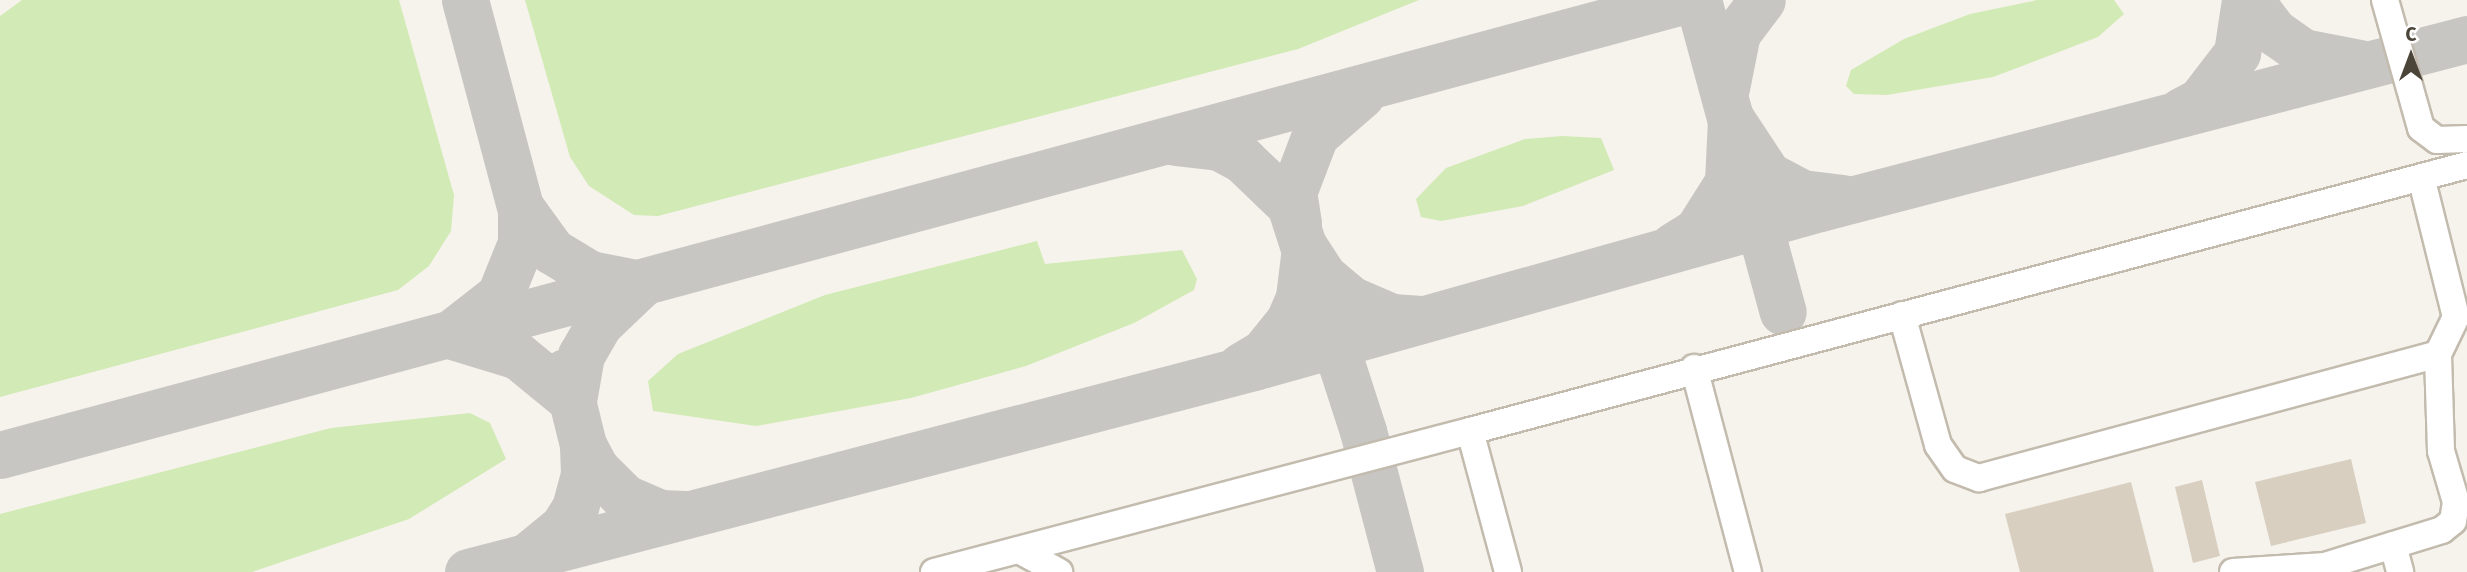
<!DOCTYPE html>
<meta charset="utf-8">
<style>
body{margin:0}
#map{position:relative;width:2467px;height:572px;overflow:hidden;background:#f6f3ec;font-family:"Fira Sans",sans-serif}
div>[style]{position:absolute}
.green>*{inset:0;background:#d2eab5}
.taxiway>*{height:47px;margin:-23.5px;padding:0 23.5px;transform-origin:23.5px;border-radius:23.5px;background:#c8c6c3}
.building>*{inset:0;background:#d8cfc1}
.roads{filter:drop-shadow(2px 0 #c2bbae) drop-shadow(-2px 0 #c2bbae) drop-shadow(0 2px #c2bbae) drop-shadow(0 -2px #c2bbae)}
.minor>*{height:26px;margin:-13px;padding:0 13px;transform-origin:13px;border-radius:13px;background:#fff}
span{translate:-50% -50%;white-space:nowrap;text-align:center;line-height:1.15;-webkit-text-stroke:5px #fff;paint-order:stroke}
.north{position:absolute;left:2376px;top:21px;width:70px;height:70px;-webkit-text-stroke:5px #fff;paint-order:stroke;rotate:0deg;font-size:19px;font-weight:700;line-height:28px;text-align:center;color:#4b4439}
.north::after{content:'';display:block;margin:auto;width:24px;height:32px;background:#4b4439;clip-path:polygon(50% 0,100% 100%,50% 72%,0 100%)}
</style>
<div id="map">
<div class="green">
<div style="clip-path:polygon(22px 0,399px 0,454px 195px,451px 231px,429px 266px,398px 290px,0 397px,0 16px)"></div>
<div style="clip-path:polygon(525px 0,1419px 0,1298px 49px,658px 216px,634px 215px,589px 186px,570px 157px)"></div>
<div style="clip-path:polygon(2037px 0,2114px 0,2124px 14px,2098px 37px,1993px 77px,1887px 95px,1854px 94px,1846px 86px,1851px 70px,1904px 39px,1970px 14px)"></div>
<div style="clip-path:polygon(1562px 136px,1601px 138px,1614px 170px,1523px 206px,1441px 221px,1421px 217px,1416px 199px,1446px 168px,1525px 139px)"></div>
<div style="clip-path:polygon(1037px 241px,1045px 264px,1182px 250px,1197px 279px,1194px 290px,1134px 323px,1026px 366px,911px 398px,756px 426px,653px 411px,648px 381px,678px 354px,825px 295px)"></div>
<div style="clip-path:polygon(470px 413px,490px 423px,506px 459px,409px 519px,252px 572px,0 572px,0 514px,331px 428px)"></div>
</div>
<div class="taxiway">
<div style="left:465px;top:0;width:248px;rotate:75.1deg"></div>
<div style="left:1698px;top:0;width:323px;rotate:74.8deg"></div>
<div style="left:2250px;top:0;width:39px;rotate:53deg"></div>
<div style="left:2273px;top:31px;width:37px;rotate:35deg"></div>
<div style="left:2303px;top:52px;width:58px;rotate:10.9deg"></div>
<div style="left:1726px;top:88px;width:56px;rotate:-78.7deg"></div>
<div style="left:1737px;top:33px;width:41px;rotate:-52.9deg"></div>
<div style="left:2181px;top:111px;width:21px;rotate:-28deg"></div>
<div style="left:2200px;top:101px;width:61px;rotate:-52.4deg"></div>
<div style="left:2237px;top:53px;width:54px;rotate:-81.4deg"></div>
<div style="left:1175px;top:142px;width:44px;rotate:6.5deg"></div>
<div style="left:1219px;top:147px;width:27px;rotate:28deg"></div>
<div style="left:1243px;top:160px;width:65px;rotate:43.8deg"></div>
<div style="left:1290px;top:205px;width:237px;rotate:72.1deg"></div>
<div style="left:1363px;top:431px;width:146px;rotate:75.3deg"></div>
<div style="left:521px;top:208px;width:53px;rotate:54.2deg"></div>
<div style="left:552px;top:251px;width:44px;rotate:31.2deg"></div>
<div style="left:590px;top:274px;width:52px;rotate:11.1deg"></div>
<div style="left:641px;top:284px;width:58px;rotate:136.4deg"></div>
<div style="left:599px;top:324px;width:36px;rotate:120deg"></div>
<div style="left:581px;top:355px;width:47px;rotate:99.9deg"></div>
<div style="left:573px;top:401px;width:71px;rotate:-140.7deg"></div>
<div style="left:518px;top:356px;width:72px;rotate:-163.1deg"></div>
<div style="left:449px;top:335px;width:65px;rotate:-38.1deg"></div>
<div style="left:500px;top:295px;width:56px;rotate:-68deg"></div>
<div style="left:521px;top:243px;width:35px;rotate:-90deg"></div>
<div style="left:1298px;top:223px;width:30px;rotate:-99deg"></div>
<div style="left:1293px;top:193px;width:62px;rotate:-69.2deg"></div>
<div style="left:1315px;top:135px;width:61px;rotate:-41deg"></div>
<div style="left:1673px;top:246px;width:28px;rotate:-32deg"></div>
<div style="left:1697px;top:231px;width:58px;rotate:-57.7deg"></div>
<div style="left:1728px;top:182px;width:63px;rotate:-87.3deg"></div>
<div style="left:1731px;top:119px;width:67px;rotate:56.5deg"></div>
<div style="left:1768px;top:175px;width:38px;rotate:28deg"></div>
<div style="left:1802px;top:193px;width:41px;rotate:7deg"></div>
<div style="left:1241px;top:366px;width:26px;rotate:-31deg"></div>
<div style="left:1263px;top:353px;width:41px;rotate:-50.9deg"></div>
<div style="left:1289px;top:321px;width:26px;rotate:-67deg"></div>
<div style="left:1299px;top:297px;width:49px;rotate:-83deg"></div>
<div style="left:1305px;top:248px;width:33px;rotate:57deg"></div>
<div style="left:1323px;top:276px;width:38px;rotate:40deg"></div>
<div style="left:1352px;top:300px;width:43px;rotate:23deg"></div>
<div style="left:1392px;top:317px;width:29px;rotate:4deg"></div>
<div style="left:565px;top:372px;width:75px;rotate:76.1deg"></div>
<div style="left:0;top:455px;width:1746px;rotate:-15.1deg"></div>
<div style="left:530px;top:554px;width:43px;rotate:-39.3deg"></div>
<div style="left:563px;top:527px;width:22px;rotate:-58deg"></div>
<div style="left:575px;top:508px;width:35px;rotate:-75deg"></div>
<div style="left:584px;top:474px;width:29px;rotate:-92deg"></div>
<div style="left:583px;top:445px;width:26px;rotate:62deg"></div>
<div style="left:595px;top:468px;width:42px;rotate:45deg"></div>
<div style="left:625px;top:498px;width:38px;rotate:23deg"></div>
<div style="left:660px;top:513px;width:25px;rotate:2deg"></div>
<div style="left:468px;top:572px;width:812px;rotate:-14.62deg"></div>
<div style="left:1254px;top:367px;width:588px;rotate:-15.69deg"></div>
<div style="left:1820px;top:208px;width:669px;rotate:-14.64deg"></div>
</div>
<div class="building">
<div style="clip-path:polygon(2351px 459px,2366px 523px,2271px 546px,2255px 482px)"></div>
<div style="clip-path:polygon(2202px 480px,2220px 556px,2193px 563px,2175px 487px)"></div>
<div style="clip-path:polygon(2131px 482px,2154px 572px,2020px 572px,2005px 514px)"></div>
</div>
<div class="roads">
<div class="minor">
<div style="left:2385px;top:0;width:133px;rotate:74.3deg"></div>
<div style="left:2421px;top:128px;width:20px;rotate:37deg"></div>
<div style="left:2437px;top:140px;width:30px;rotate:-2deg"></div>
<div style="left:1902px;top:315px;width:135px;rotate:74.5deg"></div>
<div style="left:1938px;top:445px;width:29px;rotate:55deg"></div>
<div style="left:1955px;top:469px;width:26px;rotate:21deg"></div>
<div style="left:1979px;top:478px;width:475px;rotate:-15.1deg"></div>
<div style="left:1694px;top:368px;width:211px;rotate:75.2deg"></div>
<div style="left:1470px;top:431px;width:1032px;rotate:-14.94deg"></div>
<div style="left:2393px;top:545px;width:28px;rotate:75deg"></div>
<div style="left:1019px;top:550px;width:46px;rotate:28.8deg"></div>
<div style="left:934px;top:572px;width:554px;rotate:-14.74deg"></div>
<div style="left:1470px;top:431px;width:146px;rotate:74.9deg"></div>
<div style="left:2233px;top:572px;width:92px;rotate:-3.7deg"></div>
<div style="left:2325px;top:566px;width:122px;rotate:-17.1deg"></div>
<div style="left:2442px;top:530px;width:14px;rotate:-39deg"></div>
<div style="left:2453px;top:521px;width:19px;rotate:-81deg"></div>
<div style="left:2456px;top:502px;width:53px;rotate:-106.4deg"></div>
<div style="left:2441px;top:451px;width:97px;rotate:-91.8deg"></div>
<div style="left:2438px;top:354px;width:41px;rotate:-64.1deg"></div>
<div style="left:2456px;top:317px;width:144px;rotate:-104deg"></div>
</div>
</div>
<div class="north">С</div>
</div>
